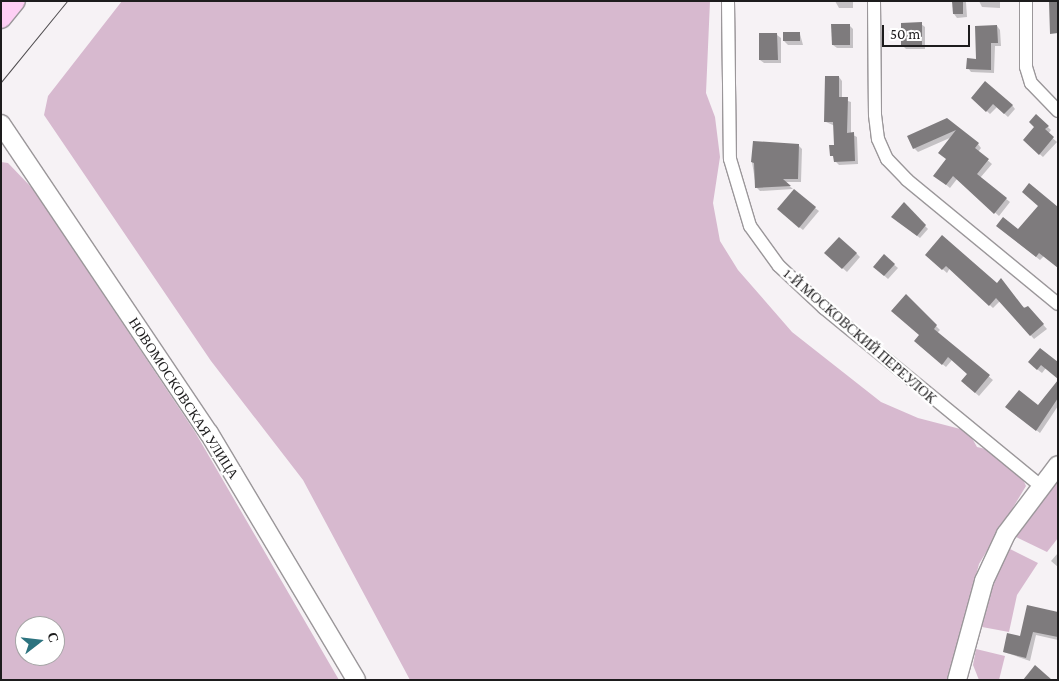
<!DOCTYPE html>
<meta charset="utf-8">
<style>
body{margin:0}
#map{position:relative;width:1059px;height:681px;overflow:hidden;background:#f6f2f5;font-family:"Crimson Pro",serif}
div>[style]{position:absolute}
.green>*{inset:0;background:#d7b9cf}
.shadow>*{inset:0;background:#0003}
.building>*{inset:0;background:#7e7b7d}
.roads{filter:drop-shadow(1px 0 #9b979a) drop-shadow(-1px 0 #9b979a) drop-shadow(0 1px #9b979a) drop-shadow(0 -1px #9b979a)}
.street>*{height:12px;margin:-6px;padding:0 6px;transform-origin:6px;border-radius:6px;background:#fff}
.secondary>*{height:18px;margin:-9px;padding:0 9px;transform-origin:9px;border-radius:9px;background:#fff}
.primary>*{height:20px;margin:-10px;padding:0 10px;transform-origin:10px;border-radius:10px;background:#fecff4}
.tram>*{height:1px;margin:-0.5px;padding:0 0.5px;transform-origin:0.5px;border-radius:0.5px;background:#4b494b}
span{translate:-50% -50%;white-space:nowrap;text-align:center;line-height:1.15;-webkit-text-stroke:4.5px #fff;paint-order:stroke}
.street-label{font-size:14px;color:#1d1c1d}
.frame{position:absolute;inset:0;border:2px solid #1d1c1d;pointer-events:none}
.north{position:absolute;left:15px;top:616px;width:50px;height:50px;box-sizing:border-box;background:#fff;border:1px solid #a5a4a5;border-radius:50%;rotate:74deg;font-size:14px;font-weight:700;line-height:20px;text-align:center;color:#1d1c1d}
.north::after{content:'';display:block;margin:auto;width:18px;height:22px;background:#2c737f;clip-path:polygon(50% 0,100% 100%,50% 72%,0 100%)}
.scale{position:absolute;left:882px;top:25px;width:88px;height:22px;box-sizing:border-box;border:2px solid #1d1c1d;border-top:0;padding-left:6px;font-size:15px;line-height:18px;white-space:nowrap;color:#1d1c1d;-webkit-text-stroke:4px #fff;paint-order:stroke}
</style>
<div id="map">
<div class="green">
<div style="clip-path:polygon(122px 1px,710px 1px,706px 93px,715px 117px,720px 157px,713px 203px,720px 241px,738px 270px,792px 332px,881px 402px,918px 418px,968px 431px,977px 447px,990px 450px,1021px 475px,1026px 486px,979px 564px,948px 680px,410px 680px,303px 480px,211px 361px,44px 115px,48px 96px)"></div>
<div style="clip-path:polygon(evenodd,1px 162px,8px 163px,33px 189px,195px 432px,339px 680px,1px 680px,1px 162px,25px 626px,55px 626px,55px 656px,25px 656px,25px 626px)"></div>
<div style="clip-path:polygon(1058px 481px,1058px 538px,1047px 552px,1016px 537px)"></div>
<div style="clip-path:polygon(1010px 549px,1038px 563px,1017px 595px,1009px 632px,982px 627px,993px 582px)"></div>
<div style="clip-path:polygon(976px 649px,1005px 656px,999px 680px,979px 680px,973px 665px)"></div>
</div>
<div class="shadow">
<div style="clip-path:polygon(835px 1px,853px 1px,853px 8px,839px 8px)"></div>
<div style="clip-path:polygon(953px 1px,966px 2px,967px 17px,957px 18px,954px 14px)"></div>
<div style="clip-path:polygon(979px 1px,1000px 1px,1000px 8px,982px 7px)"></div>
<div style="clip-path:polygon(921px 24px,925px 27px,925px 49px,906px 49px,902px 45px)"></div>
<div style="clip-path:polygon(849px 25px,853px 29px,853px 48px,837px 48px,833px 45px)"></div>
<div style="clip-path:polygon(997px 26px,1000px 30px,1001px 46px,995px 46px,994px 73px,971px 72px,968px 68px,977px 60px)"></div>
<div style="clip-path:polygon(800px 34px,803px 45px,788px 45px,784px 41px)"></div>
<div style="clip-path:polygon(777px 35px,781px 38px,781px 63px,764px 63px,760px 60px)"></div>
<div style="clip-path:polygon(839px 77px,842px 81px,842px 99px,851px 102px,851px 134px,857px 137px,858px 164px,839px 165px,835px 161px,835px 126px,826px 122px)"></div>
<div style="clip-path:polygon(976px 101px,1012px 105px,1015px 109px,1008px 117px,997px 107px,990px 114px)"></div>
<div style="clip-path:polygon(1036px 116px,1051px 130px,1048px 134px,1057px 142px,1043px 157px,1028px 144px,1036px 128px)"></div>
<div style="clip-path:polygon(947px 120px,978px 144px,981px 148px,978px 152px,992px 164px,980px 178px,1010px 202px,999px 216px,957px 179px,950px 188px,939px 179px,948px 160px,952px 137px,918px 152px,914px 148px)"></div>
<div style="clip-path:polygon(798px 145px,802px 149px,801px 182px,785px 182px,793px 189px,760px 191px,756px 187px,752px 162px)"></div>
<div style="clip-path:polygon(1030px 185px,1058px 242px,1040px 260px,1002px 230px,1018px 231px,1040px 206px)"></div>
<div style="clip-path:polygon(904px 204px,928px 229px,920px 238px,896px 220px)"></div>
<div style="clip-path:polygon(815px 208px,819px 211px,803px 230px,782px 213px)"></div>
<div style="clip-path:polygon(826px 253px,856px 253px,860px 257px,847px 272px)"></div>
<div style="clip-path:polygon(926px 254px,1031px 311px,1047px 329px,1034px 339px,1000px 301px,993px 308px,950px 268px,947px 273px)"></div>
<div style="clip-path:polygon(884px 256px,898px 268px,888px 279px,878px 270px)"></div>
<div style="clip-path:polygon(906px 296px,940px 330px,937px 333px,993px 380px,979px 396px,966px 385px,969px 374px,952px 360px,946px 367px,919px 345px,921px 335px)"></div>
<div style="clip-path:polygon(1040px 349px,1046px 368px,1042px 373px,1033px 366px)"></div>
<div style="clip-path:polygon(1058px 397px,1058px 406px,1040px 433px,1010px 410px,1038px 407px)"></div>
<div style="clip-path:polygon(1058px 553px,1058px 567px,1051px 561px)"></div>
<div style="clip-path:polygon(1058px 614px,1058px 640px,1036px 635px,1030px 661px,1004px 652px)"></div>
</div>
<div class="building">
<div style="clip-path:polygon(952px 1px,963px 1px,963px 14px,953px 14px)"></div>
<div style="clip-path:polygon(1049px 1px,1058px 1px,1058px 33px,1050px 34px)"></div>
<div style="clip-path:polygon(922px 22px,922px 46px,901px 46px,901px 23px)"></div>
<div style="clip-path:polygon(831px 24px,850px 24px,850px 45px,832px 45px)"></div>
<div style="clip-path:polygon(997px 25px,998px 43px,991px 43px,991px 70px,966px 69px,967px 58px,976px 59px,975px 26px)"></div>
<div style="clip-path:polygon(783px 32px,800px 32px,800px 41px,783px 41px)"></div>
<div style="clip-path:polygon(759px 33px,777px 33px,778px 60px,759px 60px)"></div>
<div style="clip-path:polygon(825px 76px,839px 76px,839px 97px,848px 97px,847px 133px,854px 132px,855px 161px,834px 162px,833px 156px,830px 156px,829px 145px,834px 145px,833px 122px,824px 122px)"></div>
<div style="clip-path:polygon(985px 81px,1013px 105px,1004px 114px,993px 104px,986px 112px,971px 98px)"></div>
<div style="clip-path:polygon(1036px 114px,1049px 126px,1045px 129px,1054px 137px,1039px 155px,1023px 140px,1034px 127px,1029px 122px)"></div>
<div style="clip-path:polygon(947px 118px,979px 143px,975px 148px,989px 159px,977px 174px,1007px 198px,994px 214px,953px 176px,946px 185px,933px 176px,946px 159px,938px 153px,956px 130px,913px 149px,907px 136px)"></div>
<div style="clip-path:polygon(753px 141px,799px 144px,798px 179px,783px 179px,791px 186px,755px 188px,754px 163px,751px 162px)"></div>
<div style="clip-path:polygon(1029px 183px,1058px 207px,1058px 268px,1039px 253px,1036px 257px,996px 226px,1003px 217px,1018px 229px,1038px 206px,1022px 192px)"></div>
<div style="clip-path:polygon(794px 189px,816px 207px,799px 228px,777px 209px)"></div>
<div style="clip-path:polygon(904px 202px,926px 225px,917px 236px,891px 217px)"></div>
<div style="clip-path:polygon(942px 235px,997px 283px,1001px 278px,1024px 308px,1028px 306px,1044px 324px,1030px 336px,996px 298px,989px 306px,946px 266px,942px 270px,925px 255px)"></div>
<div style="clip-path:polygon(839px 237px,857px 253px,842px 269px,824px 253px)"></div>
<div style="clip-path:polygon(884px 254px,895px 264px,884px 276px,873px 267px)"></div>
<div style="clip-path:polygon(906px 294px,937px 325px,934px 329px,990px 375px,975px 393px,961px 381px,967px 374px,948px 357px,942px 365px,914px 341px,919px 335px,891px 311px)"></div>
<div style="clip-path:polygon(1040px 348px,1058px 362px,1058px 379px,1041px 365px,1037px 370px,1028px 362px)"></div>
<div style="clip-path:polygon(1058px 380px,1058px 398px,1036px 431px,1005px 407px,1019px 390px,1038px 405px)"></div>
<div style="clip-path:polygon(1027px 605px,1058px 612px,1058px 637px,1033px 632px,1026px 658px,1003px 652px,1007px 633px,1020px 636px)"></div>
<div style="clip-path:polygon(1035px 665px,1052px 680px,1023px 680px)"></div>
</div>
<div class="roads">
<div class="street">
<div style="left:728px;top:1px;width:158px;rotate:89.3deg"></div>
<div style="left:730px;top:159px;width:70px;rotate:73.4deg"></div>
<div style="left:750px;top:226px;width:49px;rotate:54.1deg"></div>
<div style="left:779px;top:266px;width:62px;rotate:43deg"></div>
<div style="left:824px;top:308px;width:281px;rotate:39.4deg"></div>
<div style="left:874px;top:1px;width:114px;rotate:89.5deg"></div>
<div style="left:875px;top:115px;width:24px;rotate:83deg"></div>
<div style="left:878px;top:139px;width:22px;rotate:66deg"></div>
<div style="left:887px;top:159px;width:29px;rotate:46deg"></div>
<div style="left:907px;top:180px;width:195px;rotate:39.4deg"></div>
<div style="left:1026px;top:1px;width:66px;rotate:90deg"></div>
<div style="left:1026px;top:67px;width:17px;rotate:73deg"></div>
<div style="left:1031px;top:83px;width:39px;rotate:46deg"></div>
</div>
<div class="secondary">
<div style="left:1px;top:124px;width:372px;rotate:56.1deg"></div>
<div style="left:209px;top:433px;width:287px;rotate:59.2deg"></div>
<div style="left:957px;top:680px;width:103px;rotate:-74.7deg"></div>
<div style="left:984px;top:581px;width:52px;rotate:-64.9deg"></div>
<div style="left:1006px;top:534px;width:86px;rotate:-53deg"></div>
</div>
<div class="primary">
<div style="left:1px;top:18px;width:22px;rotate:-51deg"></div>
</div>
</div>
<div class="tram">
<div style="left:1px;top:82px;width:104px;rotate:-50.8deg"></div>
</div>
<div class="street-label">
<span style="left:860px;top:336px;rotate:41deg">1-Й МОСКОВСКИЙ ПЕРЕУЛОК</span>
<span style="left:184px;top:398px;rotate:57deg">НОВОМОСКОВСКАЯ УЛИЦА</span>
</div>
<div class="frame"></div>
<div class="north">С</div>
<div class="scale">50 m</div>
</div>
